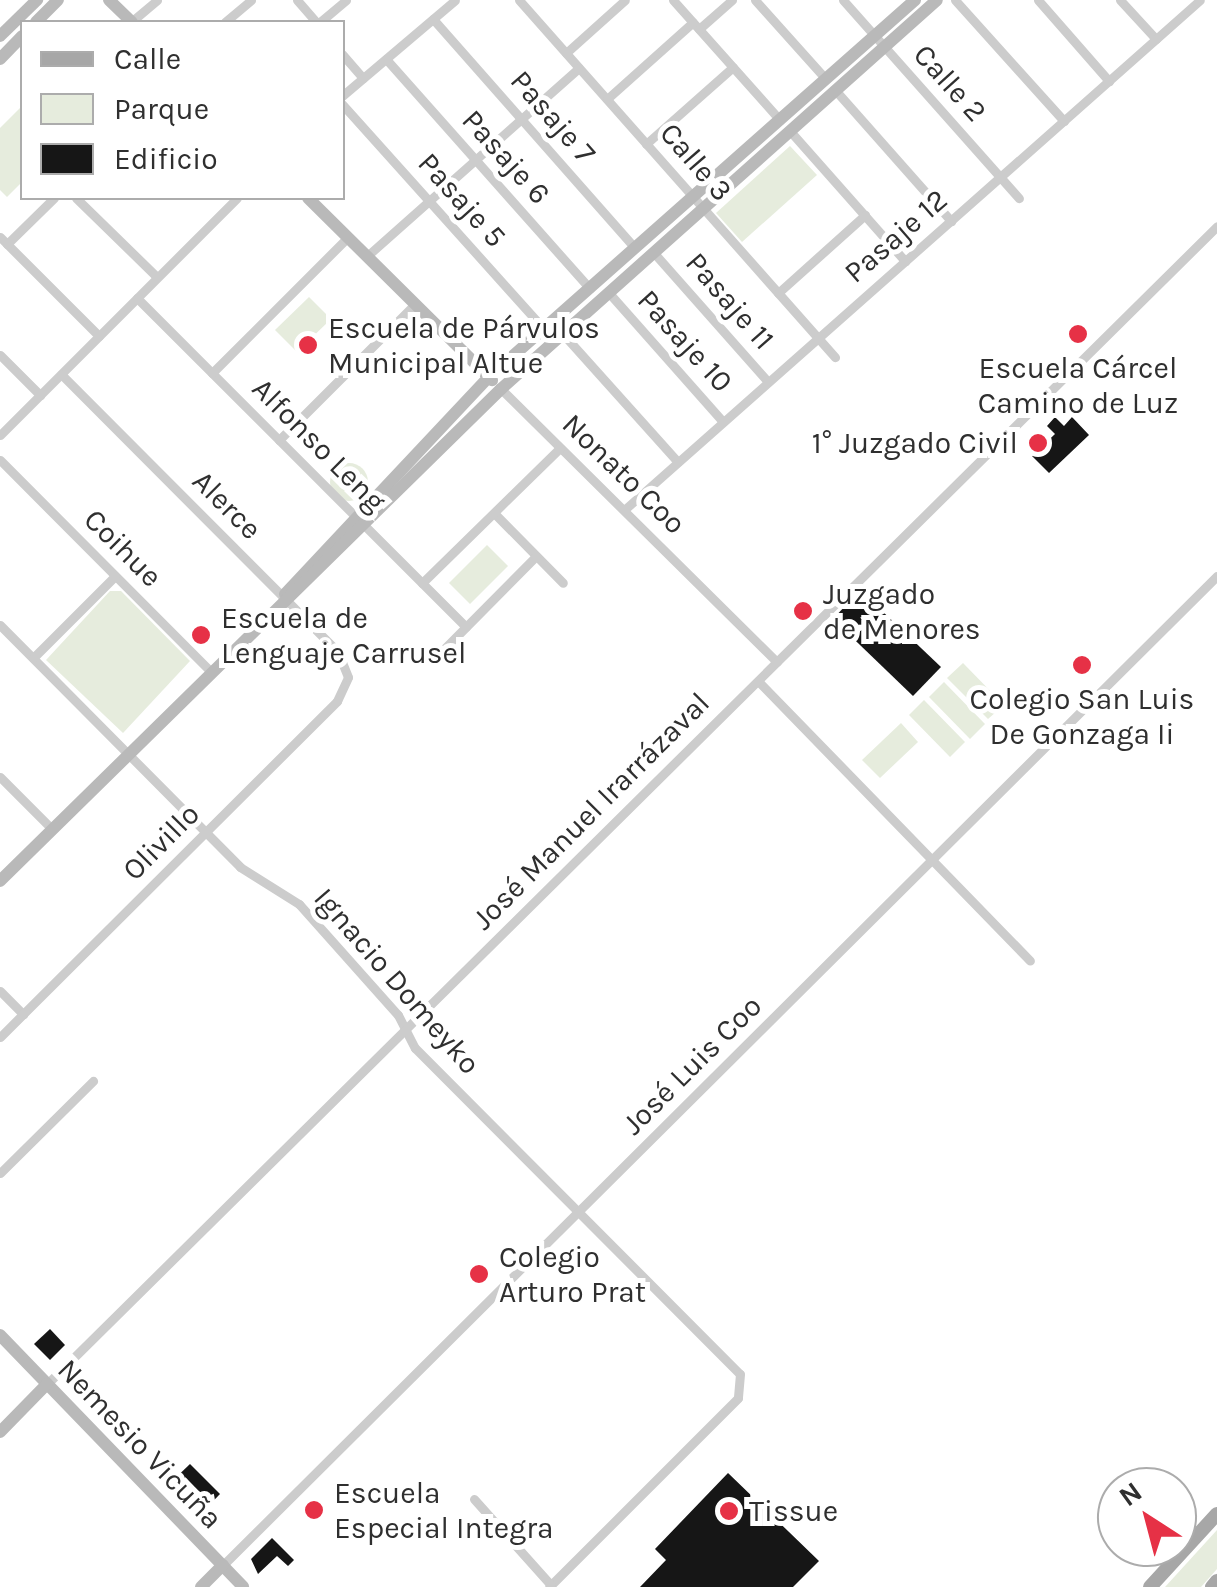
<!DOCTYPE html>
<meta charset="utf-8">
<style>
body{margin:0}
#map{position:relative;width:1217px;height:1587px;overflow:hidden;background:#fff;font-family:Karla,sans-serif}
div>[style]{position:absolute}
.green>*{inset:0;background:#e6ecdd}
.round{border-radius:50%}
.building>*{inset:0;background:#161616}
.street>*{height:9px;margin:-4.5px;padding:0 4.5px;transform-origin:4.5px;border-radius:4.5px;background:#ccc}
.secondary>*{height:12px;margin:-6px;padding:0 6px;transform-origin:6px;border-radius:6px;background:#b9b9b9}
.primary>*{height:14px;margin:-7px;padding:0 7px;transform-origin:7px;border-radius:7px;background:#a7a7a7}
.dots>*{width:28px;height:28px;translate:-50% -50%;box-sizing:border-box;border:5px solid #fff;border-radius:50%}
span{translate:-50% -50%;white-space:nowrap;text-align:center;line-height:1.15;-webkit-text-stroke:10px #fff;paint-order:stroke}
.street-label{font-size:30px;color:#2f2f2f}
.poi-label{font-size:30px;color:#2f2f2f}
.left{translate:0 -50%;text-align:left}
.right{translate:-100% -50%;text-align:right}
.legend{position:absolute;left:20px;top:20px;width:325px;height:180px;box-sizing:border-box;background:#fff;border:2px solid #acacac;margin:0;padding:12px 18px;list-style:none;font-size:30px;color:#2f2f2f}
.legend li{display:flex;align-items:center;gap:20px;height:50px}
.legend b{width:50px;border:2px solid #acacac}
.north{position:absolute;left:1097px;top:1467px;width:100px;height:100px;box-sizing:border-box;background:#fff;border:2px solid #acacac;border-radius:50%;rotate:324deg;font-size:28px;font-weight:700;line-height:40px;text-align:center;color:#2f2f2f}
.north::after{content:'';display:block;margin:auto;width:35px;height:45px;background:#e63146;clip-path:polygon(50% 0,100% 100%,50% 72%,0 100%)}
</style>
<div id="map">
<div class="green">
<div style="clip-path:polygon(22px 106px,22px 182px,7px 197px,0 190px,0 128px)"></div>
<div style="clip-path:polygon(790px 146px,817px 175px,742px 242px,716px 213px)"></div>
<div style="clip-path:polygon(309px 297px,331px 319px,297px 352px,275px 330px)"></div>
<div class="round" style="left:330px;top:463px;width:38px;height:38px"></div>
<div style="clip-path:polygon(487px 545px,508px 566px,470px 604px,449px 583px)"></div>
<div style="clip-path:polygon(110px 591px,121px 591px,190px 661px,123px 733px,46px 660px)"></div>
<div style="clip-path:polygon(963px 663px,1004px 705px,988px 719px,947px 678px)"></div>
<div style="clip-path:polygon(944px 682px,985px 724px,970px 739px,929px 697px)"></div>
<div style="clip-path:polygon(924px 700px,965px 742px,950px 757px,909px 715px)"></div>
<div style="clip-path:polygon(901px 723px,918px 742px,880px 778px,862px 760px)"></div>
<div style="clip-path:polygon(1217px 1530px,1217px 1569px,1201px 1587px,1165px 1587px)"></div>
</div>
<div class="building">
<div style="clip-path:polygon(1055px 417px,1064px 426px,1072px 417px,1089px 435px,1049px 473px,1032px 456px,1055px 434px,1047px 426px)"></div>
<div style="clip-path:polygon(860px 590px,941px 667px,913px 696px,833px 619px)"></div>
<div style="clip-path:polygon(50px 1329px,65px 1345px,50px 1360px,34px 1344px)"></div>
<div style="clip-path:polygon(190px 1464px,220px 1494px,198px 1517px,167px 1486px)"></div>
<div style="clip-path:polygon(728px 1473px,819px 1561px,793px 1587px,640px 1587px,666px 1560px,655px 1549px)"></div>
<div style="clip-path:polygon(272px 1538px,294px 1560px,288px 1566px,277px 1556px,258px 1574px,251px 1559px)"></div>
</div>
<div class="street">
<div style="left:297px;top:0;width:29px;rotate:49deg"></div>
<div style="left:519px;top:0;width:477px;rotate:48.5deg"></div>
<div style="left:673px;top:0;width:161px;rotate:48.3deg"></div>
<div style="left:755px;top:0;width:106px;rotate:48.1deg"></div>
<div style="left:843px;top:0;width:265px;rotate:48.4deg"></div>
<div style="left:955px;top:0;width:163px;rotate:48deg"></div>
<div style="left:1038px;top:0;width:108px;rotate:48.8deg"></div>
<div style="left:1120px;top:0;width:53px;rotate:47.3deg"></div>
<div style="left:433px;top:19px;width:305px;rotate:48.6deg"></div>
<div style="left:131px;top:22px;width:34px;rotate:-40deg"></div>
<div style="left:225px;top:22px;width:34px;rotate:-40deg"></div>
<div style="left:320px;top:22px;width:34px;rotate:-40deg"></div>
<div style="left:699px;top:29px;width:44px;rotate:-41.3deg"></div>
<div style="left:566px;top:53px;width:79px;rotate:-41.9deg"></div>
<div style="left:342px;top:54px;width:32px;rotate:49deg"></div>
<div style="left:386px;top:59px;width:307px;rotate:48.4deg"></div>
<div style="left:836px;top:91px;width:174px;rotate:48.5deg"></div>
<div style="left:342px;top:96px;width:148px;rotate:-40.3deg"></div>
<div style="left:607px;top:99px;width:115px;rotate:-41.8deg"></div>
<div style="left:342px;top:104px;width:302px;rotate:48.1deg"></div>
<div style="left:790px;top:131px;width:174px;rotate:48.5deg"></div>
<div style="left:646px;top:144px;width:116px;rotate:-41.5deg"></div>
<div style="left:76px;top:198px;width:113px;rotate:44.3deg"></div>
<div style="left:0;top:237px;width:140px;rotate:45deg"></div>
<div style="left:7px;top:244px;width:66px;rotate:-44.4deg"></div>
<div style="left:654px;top:253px;width:172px;rotate:48.5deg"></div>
<div style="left:367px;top:256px;width:283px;rotate:-41.6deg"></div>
<div style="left:609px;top:293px;width:172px;rotate:48.5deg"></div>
<div style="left:778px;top:293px;width:117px;rotate:-41.9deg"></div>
<div style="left:137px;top:298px;width:465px;rotate:45deg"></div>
<div style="left:563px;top:334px;width:172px;rotate:48.1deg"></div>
<div style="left:0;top:355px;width:57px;rotate:45deg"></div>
<div style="left:212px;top:373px;width:192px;rotate:-45deg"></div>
<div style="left:501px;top:389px;width:388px;rotate:44.7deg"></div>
<div style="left:0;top:435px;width:335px;rotate:-45deg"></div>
<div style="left:279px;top:440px;width:192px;rotate:-45deg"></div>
<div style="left:0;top:460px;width:298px;rotate:45.1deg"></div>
<div style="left:624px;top:510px;width:769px;rotate:-41.52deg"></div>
<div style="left:494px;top:513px;width:98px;rotate:45.4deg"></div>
<div style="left:422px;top:583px;width:193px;rotate:-44.4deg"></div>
<div style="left:0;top:625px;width:341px;rotate:45.2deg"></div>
<div style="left:240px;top:867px;width:70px;rotate:32.1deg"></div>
<div style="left:299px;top:904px;width:149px;rotate:48.3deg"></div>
<div style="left:398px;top:1015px;width:37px;rotate:63deg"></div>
<div style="left:415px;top:1048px;width:460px;rotate:45.1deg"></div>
<div style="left:740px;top:1374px;width:24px;rotate:95deg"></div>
<div style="left:738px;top:1398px;width:267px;rotate:135deg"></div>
<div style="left:445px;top:648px;width:129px;rotate:-45.3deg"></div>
<div style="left:33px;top:658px;width:116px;rotate:-45deg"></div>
<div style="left:758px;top:681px;width:390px;rotate:45.8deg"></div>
<div style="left:0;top:777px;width:74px;rotate:45deg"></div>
<div style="left:0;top:991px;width:33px;rotate:45deg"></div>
<div style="left:0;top:1037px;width:476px;rotate:-44.9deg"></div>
<div style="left:337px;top:701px;width:26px;rotate:-65deg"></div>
<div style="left:348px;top:677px;width:27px;rotate:-112deg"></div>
<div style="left:338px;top:652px;width:392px;rotate:-134.9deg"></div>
<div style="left:0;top:1173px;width:131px;rotate:-44.7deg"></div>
<div style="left:47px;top:1384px;width:1646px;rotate:-44.7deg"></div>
<div style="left:474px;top:1499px;width:115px;rotate:48.2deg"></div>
<div style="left:223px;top:1565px;width:1402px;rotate:-44.86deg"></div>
</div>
<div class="secondary">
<div style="left:109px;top:0;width:32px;rotate:44deg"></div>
<div style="left:36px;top:22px;width:31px;rotate:-45deg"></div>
<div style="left:0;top:36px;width:52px;rotate:-44.2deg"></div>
<div style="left:0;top:59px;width:32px;rotate:-46deg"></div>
<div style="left:308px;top:198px;width:259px;rotate:44.7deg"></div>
<div style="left:285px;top:594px;width:298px;rotate:-46.8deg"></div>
<div style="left:489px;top:377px;width:569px;rotate:-41.51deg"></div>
<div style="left:0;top:881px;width:702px;rotate:-44.48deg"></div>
<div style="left:501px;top:389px;width:584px;rotate:-41.74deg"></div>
<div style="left:0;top:1335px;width:350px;rotate:46deg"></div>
<div style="left:0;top:1432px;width:67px;rotate:-45.6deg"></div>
<div style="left:201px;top:1587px;width:31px;rotate:-45deg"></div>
</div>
<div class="primary">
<div style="left:1150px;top:1587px;width:99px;rotate:-47.5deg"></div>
<div style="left:1212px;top:1587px;width:8px;rotate:-50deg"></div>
</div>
<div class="dots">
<div style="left:1078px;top:334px;background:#e63146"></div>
<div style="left:308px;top:345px;background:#e63146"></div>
<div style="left:1038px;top:443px;background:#e63146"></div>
<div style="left:803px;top:611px;background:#e63146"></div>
<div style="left:201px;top:635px;background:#e63146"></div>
<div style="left:1082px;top:665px;background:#e63146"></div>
<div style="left:479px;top:1274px;background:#e63146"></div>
<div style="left:314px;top:1510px;background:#e63146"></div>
<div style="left:729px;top:1511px;background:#e63146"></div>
</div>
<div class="street-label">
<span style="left:950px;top:83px;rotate:48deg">Calle 2</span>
<span style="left:553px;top:117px;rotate:49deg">Pasaje 7</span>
<span style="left:506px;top:157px;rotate:48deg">Pasaje 6</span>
<span style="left:696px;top:162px;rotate:49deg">Calle 3</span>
<span style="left:462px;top:200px;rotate:48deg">Pasaje 5</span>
<span style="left:896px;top:236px;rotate:-41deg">Pasaje 12</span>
<span style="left:730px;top:301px;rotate:49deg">Pasaje 11</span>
<span style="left:685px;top:341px;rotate:48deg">Pasaje 10</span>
<span style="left:319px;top:445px;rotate:45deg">Alfonso Leng</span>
<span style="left:624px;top:474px;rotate:44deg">Nonato Coo</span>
<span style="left:227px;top:505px;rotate:45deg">Alerce</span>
<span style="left:123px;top:548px;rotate:45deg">Coihue</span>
<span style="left:591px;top:811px;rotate:-45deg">José Manuel Irarrázaval</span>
<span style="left:161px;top:842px;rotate:-45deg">Olivillo</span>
<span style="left:397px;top:981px;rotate:49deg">Ignacio Domeyko</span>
<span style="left:692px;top:1065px;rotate:-45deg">José Luis Coo</span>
<span style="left:140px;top:1444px;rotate:46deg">Nemesio Vicuña</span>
</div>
<div class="poi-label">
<span class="left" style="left:328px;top:345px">Escuela de Párvulos<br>Municipal Altue</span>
<span style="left:1078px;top:385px">Escuela Cárcel<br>Camino de Luz</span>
<span class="right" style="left:1018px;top:443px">1° Juzgado Civil</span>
<span class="left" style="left:823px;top:611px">Juzgado<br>de Menores</span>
<span class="left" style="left:221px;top:635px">Escuela de<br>Lenguaje Carrusel</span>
<span style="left:1082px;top:716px">Colegio San Luis<br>De Gonzaga Ii</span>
<span class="left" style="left:499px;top:1274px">Colegio<br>Arturo Prat</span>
<span class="left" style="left:334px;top:1510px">Escuela<br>Especial Integra</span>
<span class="left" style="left:749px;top:1511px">Tissue</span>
</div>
<ul class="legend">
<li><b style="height:12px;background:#a7a7a7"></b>Calle</li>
<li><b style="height:28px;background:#e6ecdd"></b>Parque</li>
<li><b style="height:28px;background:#161616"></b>Edificio</li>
</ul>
<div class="north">N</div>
</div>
